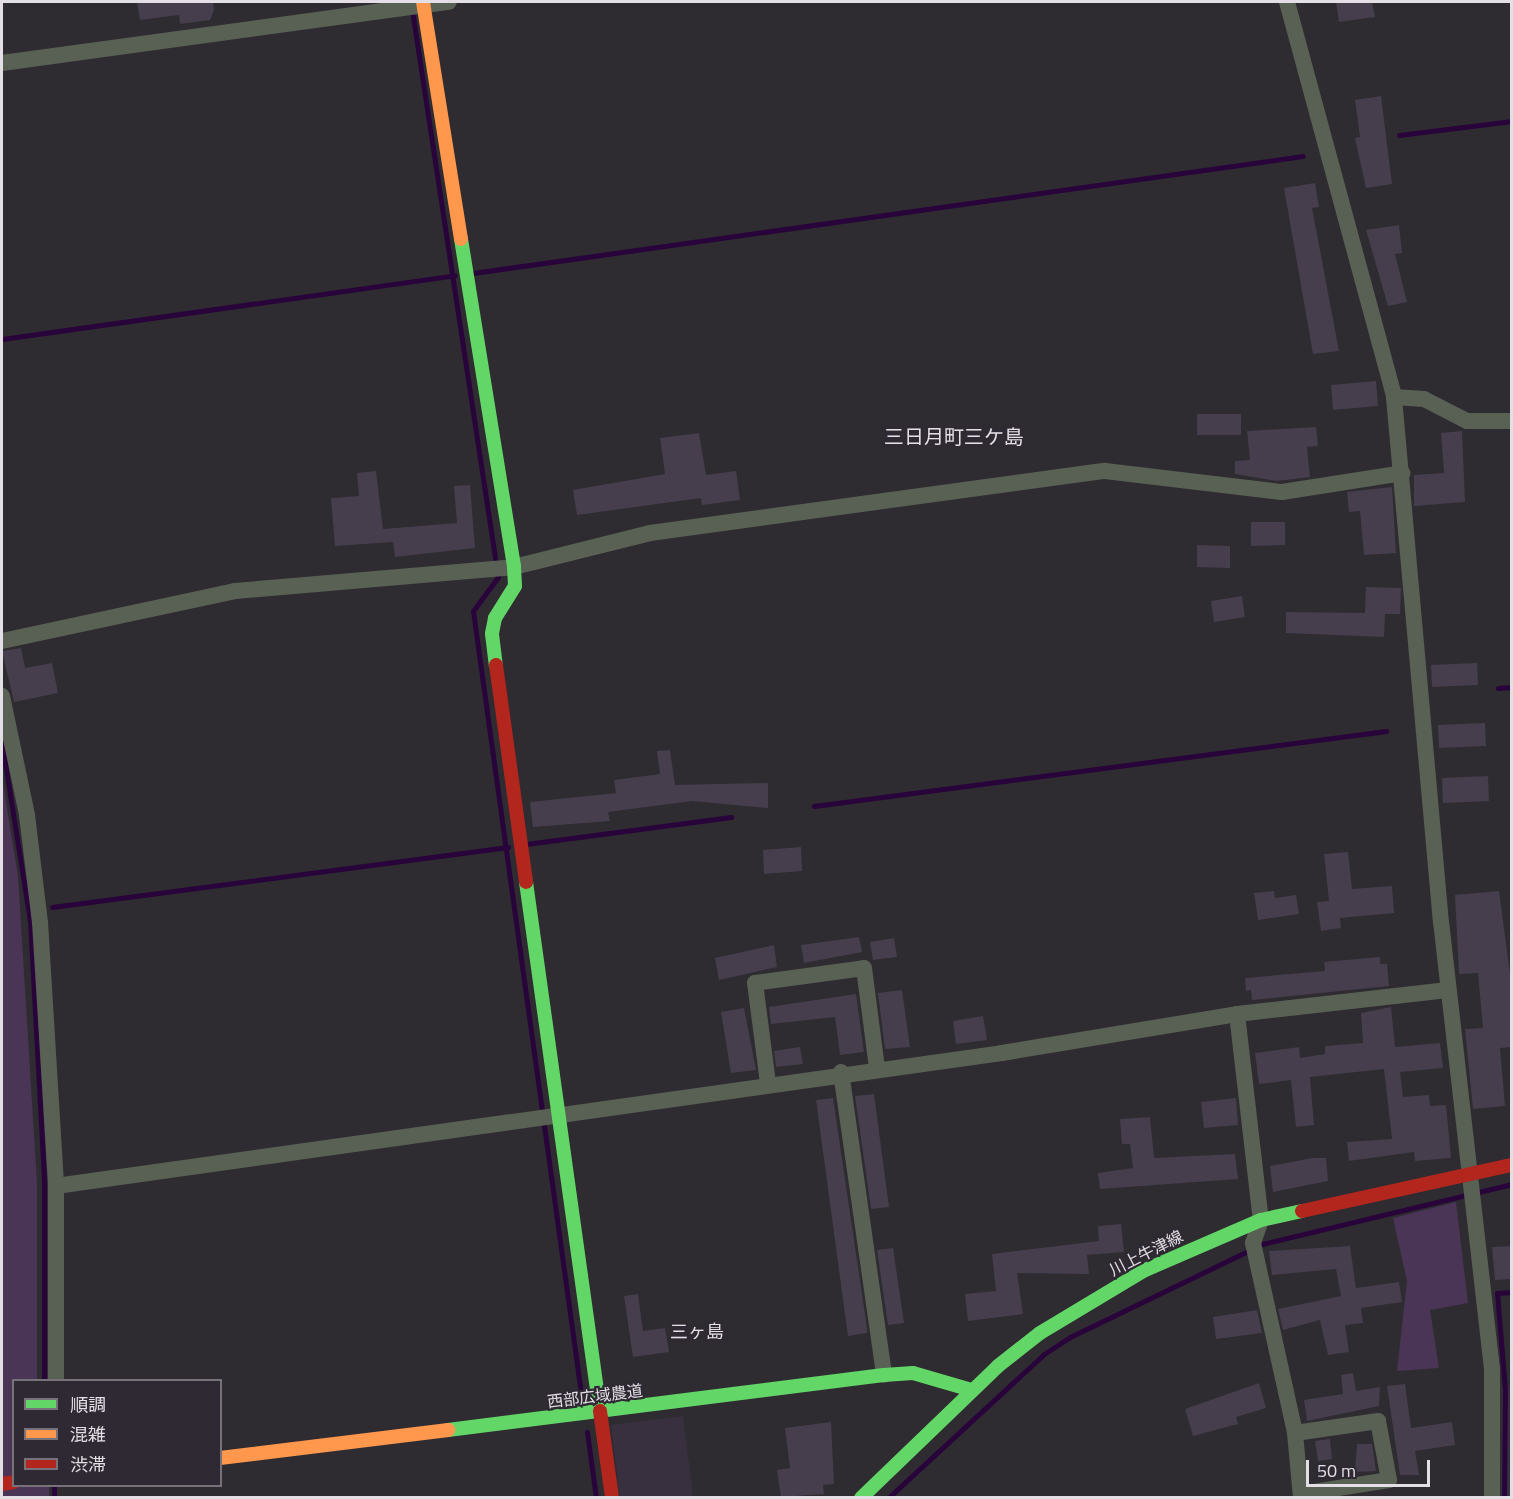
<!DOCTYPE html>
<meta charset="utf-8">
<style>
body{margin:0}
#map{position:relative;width:1513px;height:1499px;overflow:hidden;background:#2e2b31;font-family:"Titillium Web","Noto Sans JP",sans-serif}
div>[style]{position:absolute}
.built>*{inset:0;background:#38303f}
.green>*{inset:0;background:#4a3557}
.stream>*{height:5px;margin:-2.5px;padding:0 2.5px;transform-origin:2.5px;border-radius:2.5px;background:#29043b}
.building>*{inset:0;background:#463e4c}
.street>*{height:16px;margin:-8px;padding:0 8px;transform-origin:8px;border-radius:8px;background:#596054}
.fast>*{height:14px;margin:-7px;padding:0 7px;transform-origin:7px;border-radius:7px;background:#63d668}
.slow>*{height:14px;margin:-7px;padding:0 7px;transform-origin:7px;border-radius:7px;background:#ff974d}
.jam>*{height:14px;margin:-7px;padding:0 7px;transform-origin:7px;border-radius:7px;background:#b3261e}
span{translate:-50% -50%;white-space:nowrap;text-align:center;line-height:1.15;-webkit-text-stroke:4.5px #2f2933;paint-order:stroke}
.street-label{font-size:16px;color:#e3dfe5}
.neighbourhood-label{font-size:18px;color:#e3dfe5}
.quarter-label{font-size:20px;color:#e3dfe5}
.frame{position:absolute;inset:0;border:3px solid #e3dfe5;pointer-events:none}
.legend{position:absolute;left:12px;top:1379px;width:210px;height:108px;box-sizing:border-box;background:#2f2933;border:2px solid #77727a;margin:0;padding:8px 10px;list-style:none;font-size:18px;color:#e3dfe5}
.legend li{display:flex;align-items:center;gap:12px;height:30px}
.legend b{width:30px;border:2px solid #77727a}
.scale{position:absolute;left:1306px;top:1460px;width:124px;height:27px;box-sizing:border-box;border:3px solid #e3dfe5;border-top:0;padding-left:8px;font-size:18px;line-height:21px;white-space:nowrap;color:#e3dfe5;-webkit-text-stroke:4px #2f2933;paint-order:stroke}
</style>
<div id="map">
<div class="built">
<div style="clip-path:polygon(1511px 1386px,1511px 1497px,1501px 1497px,1502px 1387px)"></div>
<div style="clip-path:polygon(683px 1416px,693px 1497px,620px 1497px,611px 1425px)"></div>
</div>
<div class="green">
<div style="clip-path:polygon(2px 777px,18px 876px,37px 1183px,37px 1380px,14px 1380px,14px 1486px,49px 1486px,49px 1497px,2px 1497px)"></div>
<div style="clip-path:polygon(1456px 1202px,1468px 1303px,1430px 1310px,1439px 1368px,1397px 1371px,1407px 1281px,1393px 1218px)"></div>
</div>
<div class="stream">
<div style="left:412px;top:10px;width:573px;rotate:81.38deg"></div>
<div style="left:498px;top:577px;width:42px;rotate:126.3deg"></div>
<div style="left:473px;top:611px;width:789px;rotate:82.14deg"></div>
<div style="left:1399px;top:135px;width:114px;rotate:-7.1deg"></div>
<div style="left:473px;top:273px;width:838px;rotate:-8.02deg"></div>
<div style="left:2px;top:339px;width:457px;rotate:-8deg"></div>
<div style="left:1498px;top:688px;width:14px;rotate:-4deg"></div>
<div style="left:2px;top:744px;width:178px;rotate:81deg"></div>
<div style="left:30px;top:920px;width:260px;rotate:86.9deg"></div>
<div style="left:44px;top:1180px;width:200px;rotate:90deg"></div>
<div style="left:814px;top:806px;width:577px;rotate:-7.47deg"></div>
<div style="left:526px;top:844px;width:207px;rotate:-7.5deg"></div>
<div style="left:52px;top:907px;width:460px;rotate:-7.5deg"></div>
<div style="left:587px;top:1432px;width:67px;rotate:82.2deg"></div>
<div style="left:54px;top:1498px;width:12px;rotate:-90deg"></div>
<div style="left:888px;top:1498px;width:212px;rotate:-42.7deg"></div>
<div style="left:1044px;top:1354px;width:31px;rotate:-33deg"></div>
<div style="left:1070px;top:1337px;width:213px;rotate:-25.8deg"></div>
<div style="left:1262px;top:1244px;width:257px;rotate:-13.5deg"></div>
<div style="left:1504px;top:1498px;width:108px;rotate:-89.5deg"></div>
<div style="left:1505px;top:1390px;width:97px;rotate:-94.7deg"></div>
<div style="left:1497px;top:1293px;width:15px;rotate:-4deg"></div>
</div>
<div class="building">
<div style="clip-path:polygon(137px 2px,213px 2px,214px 10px,210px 20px,180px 24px,179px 15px,140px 20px)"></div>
<div style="clip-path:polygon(1336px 2px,1372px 2px,1375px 17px,1339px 22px)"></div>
<div style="clip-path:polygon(1381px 96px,1392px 184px,1366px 188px,1355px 138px,1360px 137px,1355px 100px)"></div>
<div style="clip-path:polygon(1315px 183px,1319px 207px,1312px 208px,1339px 351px,1313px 354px,1284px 188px)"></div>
<div style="clip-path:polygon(1399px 225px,1402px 253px,1395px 254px,1407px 302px,1388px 306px,1366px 230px)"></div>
<div style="clip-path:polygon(1376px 381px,1378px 406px,1333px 410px,1331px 385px)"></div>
<div style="clip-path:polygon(1197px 414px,1241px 414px,1241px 435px,1197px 435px)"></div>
<div style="clip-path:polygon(1316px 427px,1318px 446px,1307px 447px,1310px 477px,1277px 481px,1235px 474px,1235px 461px,1250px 460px,1247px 431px)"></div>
<div style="clip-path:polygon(1462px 431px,1465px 502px,1414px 506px,1414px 475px,1444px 473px,1441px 433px)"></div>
<div style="clip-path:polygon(699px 433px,706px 475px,736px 471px,740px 500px,702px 505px,701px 498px,577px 515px,573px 490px,665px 474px,660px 438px)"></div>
<div style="clip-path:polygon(376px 471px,383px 529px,457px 523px,454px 486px,470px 485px,475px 548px,395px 557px,393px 542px,335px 546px,331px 498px,359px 496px,357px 473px)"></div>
<div style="clip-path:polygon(1392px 487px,1396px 553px,1364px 555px,1360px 511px,1349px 512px,1347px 492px)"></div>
<div style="clip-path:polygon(1251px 522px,1285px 522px,1285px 545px,1251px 546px)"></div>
<div style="clip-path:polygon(1197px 545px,1230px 546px,1230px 568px,1197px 567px)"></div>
<div style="clip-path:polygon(1366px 587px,1401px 588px,1400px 614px,1385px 614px,1384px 637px,1286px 633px,1286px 612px,1365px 613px)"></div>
<div style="clip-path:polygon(1242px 596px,1245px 617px,1214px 622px,1211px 601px)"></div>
<div style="clip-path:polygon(21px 648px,25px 668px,52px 663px,58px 693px,14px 702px,2px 651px)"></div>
<div style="clip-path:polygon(1477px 663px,1478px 685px,1432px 687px,1431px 665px)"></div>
<div style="clip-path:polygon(1485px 723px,1486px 746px,1439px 748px,1438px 725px)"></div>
<div style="clip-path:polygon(670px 750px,675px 785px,768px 783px,768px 808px,692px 801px,608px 812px,610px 821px,533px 827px,530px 802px,616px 793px,614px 780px,660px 774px,657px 751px)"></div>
<div style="clip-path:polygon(1488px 776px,1489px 801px,1443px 803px,1442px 778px)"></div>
<div style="clip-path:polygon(801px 847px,802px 871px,764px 874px,763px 850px)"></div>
<div style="clip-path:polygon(1348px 852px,1352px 889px,1392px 886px,1394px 913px,1340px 918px,1341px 928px,1321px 931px,1317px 902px,1329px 901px,1324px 854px)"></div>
<div style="clip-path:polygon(1274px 891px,1275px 898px,1296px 895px,1299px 914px,1258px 920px,1254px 893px)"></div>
<div style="clip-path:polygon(1499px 891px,1512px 989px,1512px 1047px,1500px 1048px,1505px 1106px,1473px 1109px,1465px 1029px,1483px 1028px,1478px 973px,1459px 974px,1455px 895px)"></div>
<div style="clip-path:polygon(859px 937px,862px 952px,804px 963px,801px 945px)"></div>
<div style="clip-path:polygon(894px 938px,897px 957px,873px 960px,870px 942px)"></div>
<div style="clip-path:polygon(774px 945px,777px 967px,719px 980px,715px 958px)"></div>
<div style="clip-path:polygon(1380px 957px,1380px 964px,1387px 964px,1389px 986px,1252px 1000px,1251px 990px,1246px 991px,1245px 978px,1325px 971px,1324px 962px)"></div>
<div style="clip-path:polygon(902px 990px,910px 1047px,885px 1049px,878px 993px)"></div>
<div style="clip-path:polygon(856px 994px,864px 1052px,840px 1055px,835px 1017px,771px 1024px,769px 1007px)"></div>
<div style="clip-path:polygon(1391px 1007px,1395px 1047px,1440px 1043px,1443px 1068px,1400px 1072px,1403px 1097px,1429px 1095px,1430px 1106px,1446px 1105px,1451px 1158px,1415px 1161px,1414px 1152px,1349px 1161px,1347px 1142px,1392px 1139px,1384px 1069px,1310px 1077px,1314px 1125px,1296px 1127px,1291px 1080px,1259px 1084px,1255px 1053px,1299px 1047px,1300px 1058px,1325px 1054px,1325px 1046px,1363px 1043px,1361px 1013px)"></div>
<div style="clip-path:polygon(744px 1008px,756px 1070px,731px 1073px,721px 1012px)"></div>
<div style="clip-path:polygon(983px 1016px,987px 1040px,956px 1044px,953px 1021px)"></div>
<div style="clip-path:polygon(800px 1047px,803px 1064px,776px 1067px,774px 1051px)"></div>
<div style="clip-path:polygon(874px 1094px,889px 1207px,871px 1209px,855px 1096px)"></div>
<div style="clip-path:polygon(833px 1098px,867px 1328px,867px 1333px,848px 1336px,816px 1100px)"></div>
<div style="clip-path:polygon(1236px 1098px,1238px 1125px,1204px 1128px,1201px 1102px)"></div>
<div style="clip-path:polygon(1150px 1117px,1154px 1158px,1235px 1154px,1238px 1179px,1100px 1189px,1098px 1173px,1133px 1168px,1130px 1144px,1122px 1144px,1120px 1119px)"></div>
<div style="clip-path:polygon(1313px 1158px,1326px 1158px,1328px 1181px,1273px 1192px,1270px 1166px)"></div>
<div style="clip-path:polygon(1121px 1224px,1124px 1252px,1087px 1255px,1089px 1274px,1017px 1273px,1023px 1314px,968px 1321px,965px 1294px,996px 1291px,992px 1254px,1099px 1241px,1098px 1226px)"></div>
<div style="clip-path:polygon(1350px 1246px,1356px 1288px,1399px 1282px,1402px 1302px,1361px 1308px,1363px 1323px,1345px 1325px,1349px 1352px,1328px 1355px,1320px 1320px,1283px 1330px,1278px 1309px,1341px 1296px,1336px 1269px,1272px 1275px,1269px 1251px)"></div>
<div style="clip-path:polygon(1512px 1246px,1512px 1279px,1495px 1280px,1492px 1247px)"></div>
<div style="clip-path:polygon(893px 1248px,904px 1323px,888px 1325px,877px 1250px)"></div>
<div style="clip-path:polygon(638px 1294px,643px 1331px,665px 1328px,669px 1352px,633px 1357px,624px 1296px)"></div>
<div style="clip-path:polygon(1257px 1310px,1262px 1333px,1216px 1339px,1213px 1317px)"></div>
<div style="clip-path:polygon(1353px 1373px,1356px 1391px,1380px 1387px,1379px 1406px,1307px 1421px,1304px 1400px,1343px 1394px,1341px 1375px)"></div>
<div style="clip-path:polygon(1259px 1383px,1266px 1408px,1236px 1417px,1238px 1424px,1193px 1436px,1185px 1409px)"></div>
<div style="clip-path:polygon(1405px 1384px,1411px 1428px,1452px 1422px,1455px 1445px,1415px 1451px,1419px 1475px,1400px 1475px,1387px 1386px)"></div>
<div style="clip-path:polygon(831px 1422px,834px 1484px,823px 1485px,824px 1494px,781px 1497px,777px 1470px,790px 1468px,785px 1428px)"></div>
<div style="clip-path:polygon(1330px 1439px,1332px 1459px,1318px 1461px,1315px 1441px)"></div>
<div style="clip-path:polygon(1357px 1444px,1372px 1444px,1376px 1471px,1355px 1472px)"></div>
</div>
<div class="street">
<div style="left:1287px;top:2px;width:409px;rotate:74.8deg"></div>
<div style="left:2px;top:63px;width:451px;rotate:-7.8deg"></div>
<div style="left:2px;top:641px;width:238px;rotate:-12.1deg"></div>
<div style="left:235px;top:591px;width:280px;rotate:-4.9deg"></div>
<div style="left:514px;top:567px;width:140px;rotate:-14deg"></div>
<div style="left:650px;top:533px;width:459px;rotate:-7.8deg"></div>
<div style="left:1105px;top:471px;width:178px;rotate:6.8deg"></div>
<div style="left:1282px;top:492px;width:122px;rotate:-8.9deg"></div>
<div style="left:2px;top:696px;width:122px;rotate:78.1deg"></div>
<div style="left:27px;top:815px;width:108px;rotate:83.1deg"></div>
<div style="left:40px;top:922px;width:264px;rotate:86.5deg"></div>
<div style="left:56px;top:1186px;width:194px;rotate:90deg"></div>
<div style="left:1237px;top:1014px;width:207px;rotate:83.4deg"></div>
<div style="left:1261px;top:1220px;width:24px;rotate:109deg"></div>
<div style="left:1253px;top:1243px;width:195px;rotate:77.5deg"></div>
<div style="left:1295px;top:1433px;width:65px;rotate:84.7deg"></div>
<div style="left:841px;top:1072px;width:306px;rotate:81.9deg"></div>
<div style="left:768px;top:1083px;width:101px;rotate:-97.4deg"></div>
<div style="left:755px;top:983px;width:110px;rotate:-7.8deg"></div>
<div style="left:864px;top:968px;width:101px;rotate:82.6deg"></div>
<div style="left:56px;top:1186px;width:955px;rotate:-8deg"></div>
<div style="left:1002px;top:1053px;width:238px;rotate:-9.4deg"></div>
<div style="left:1237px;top:1014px;width:212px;rotate:-6.5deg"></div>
<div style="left:1295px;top:1433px;width:84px;rotate:-8.2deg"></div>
<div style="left:1378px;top:1421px;width:60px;rotate:79.4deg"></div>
<div style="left:1389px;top:1480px;width:89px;rotate:171deg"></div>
<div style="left:1492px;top:1498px;width:129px;rotate:-90deg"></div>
<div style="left:1492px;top:1369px;width:449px;rotate:-96.5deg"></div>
<div style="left:1441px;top:923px;width:528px;rotate:-95.11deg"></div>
<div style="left:1394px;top:397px;width:30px;rotate:4deg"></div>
<div style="left:1424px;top:399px;width:48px;rotate:27.1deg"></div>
<div style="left:1467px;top:421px;width:45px"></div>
</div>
<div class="fast">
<div style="left:461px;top:239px;width:332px;rotate:80.8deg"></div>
<div style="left:514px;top:567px;width:19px;rotate:87deg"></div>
<div style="left:515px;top:586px;width:38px;rotate:122deg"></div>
<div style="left:495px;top:618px;width:16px;rotate:101deg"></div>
<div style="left:492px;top:634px;width:31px;rotate:83deg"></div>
<div style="left:526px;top:882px;width:534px;rotate:82.04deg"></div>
<div style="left:448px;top:1430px;width:439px;rotate:-7.2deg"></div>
<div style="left:884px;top:1375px;width:29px;rotate:-4deg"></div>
<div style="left:913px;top:1373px;width:60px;rotate:16.3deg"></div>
<div style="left:861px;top:1498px;width:190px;rotate:-43.9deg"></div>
<div style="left:998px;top:1366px;width:53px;rotate:-38.2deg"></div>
<div style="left:1040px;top:1333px;width:120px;rotate:-31deg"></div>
<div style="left:1143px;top:1271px;width:129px;rotate:-23.4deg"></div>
<div style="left:1261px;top:1220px;width:42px;rotate:-12.4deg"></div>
</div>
<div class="slow">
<div style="left:423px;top:2px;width:240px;rotate:80.9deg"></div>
<div style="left:220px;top:1458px;width:230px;rotate:-7deg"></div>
</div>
<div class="jam">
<div style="left:496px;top:665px;width:219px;rotate:82.1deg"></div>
<div style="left:1302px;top:1211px;width:215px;rotate:-12.4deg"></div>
<div style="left:600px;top:1411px;width:88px;rotate:82.1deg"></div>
<div style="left:2px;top:1484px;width:12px;rotate:-9deg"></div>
</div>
<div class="street-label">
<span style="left:1146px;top:1253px;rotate:-27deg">川上牛津線</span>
<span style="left:595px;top:1396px;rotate:-7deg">西部広域農道</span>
</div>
<div class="neighbourhood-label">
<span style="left:697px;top:1332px">三ヶ島</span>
</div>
<div class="quarter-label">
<span style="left:954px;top:436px">三日月町三ケ島</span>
</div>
<div class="frame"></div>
<ul class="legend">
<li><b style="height:8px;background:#63d668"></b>順調</li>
<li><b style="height:8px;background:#ff974d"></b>混雑</li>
<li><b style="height:8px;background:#b3261e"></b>渋滞</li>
</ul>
<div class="scale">50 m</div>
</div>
